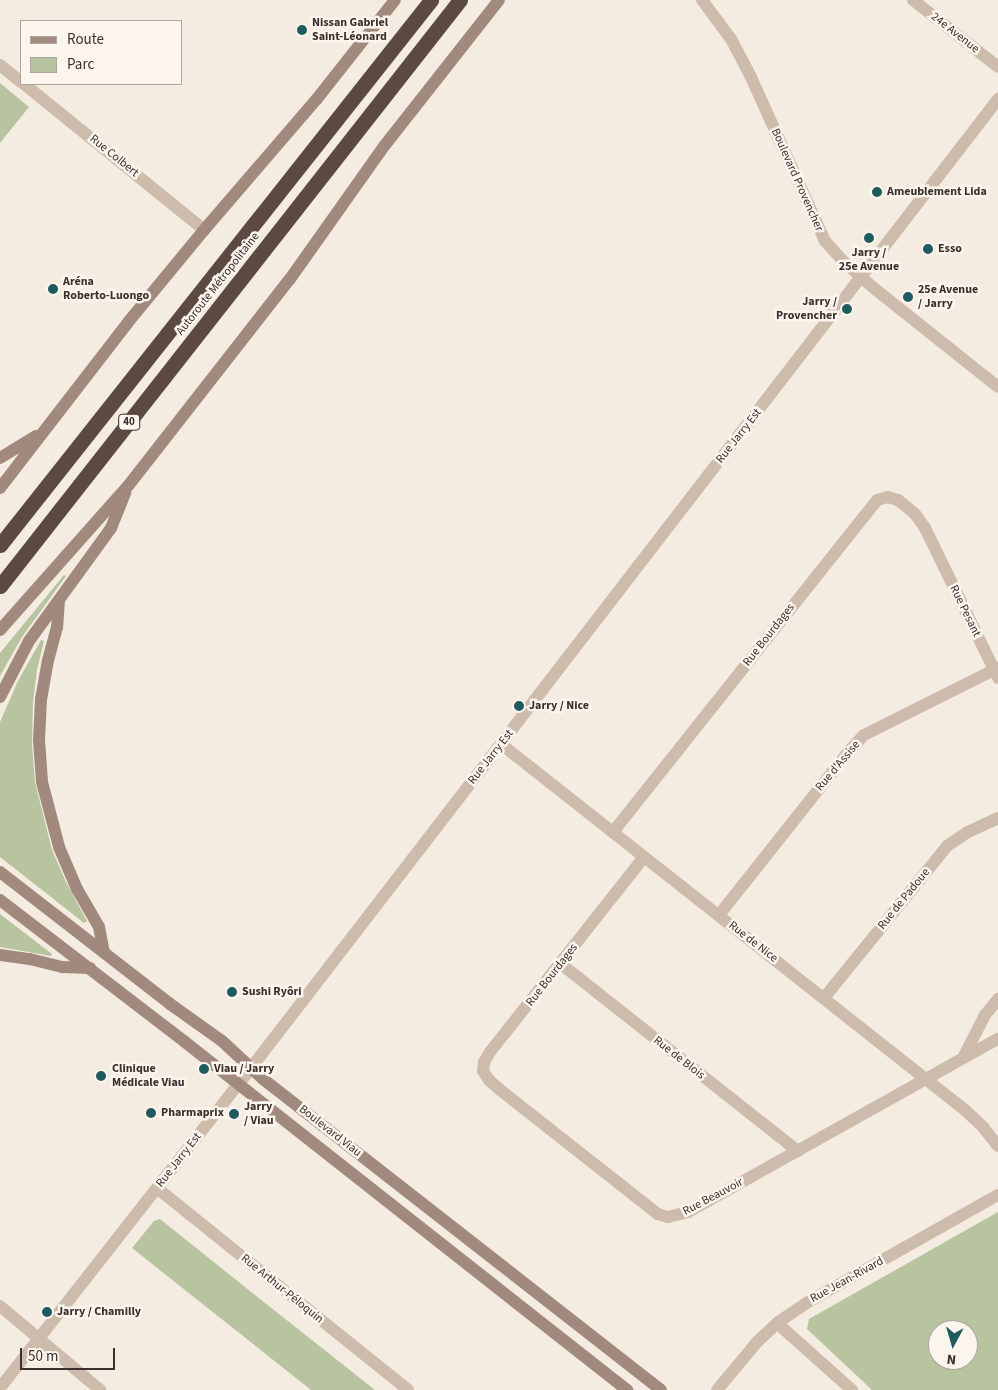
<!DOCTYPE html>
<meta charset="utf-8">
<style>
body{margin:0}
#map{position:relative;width:998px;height:1390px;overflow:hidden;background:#f4ebe1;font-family:"Source Sans 3",sans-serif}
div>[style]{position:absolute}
.green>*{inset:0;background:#b8c4a0}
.minor>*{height:12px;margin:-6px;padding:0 6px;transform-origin:6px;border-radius:6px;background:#cdbbac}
.tertiary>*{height:12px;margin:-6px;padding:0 6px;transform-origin:6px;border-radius:6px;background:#cdbbac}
.secondary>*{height:12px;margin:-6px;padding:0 6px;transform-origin:6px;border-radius:6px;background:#a18a7d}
.motorway>*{height:15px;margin:-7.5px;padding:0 7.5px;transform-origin:7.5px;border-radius:7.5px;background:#5c4a42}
.dots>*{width:14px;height:14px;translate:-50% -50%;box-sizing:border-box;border:2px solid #fbf5ee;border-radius:50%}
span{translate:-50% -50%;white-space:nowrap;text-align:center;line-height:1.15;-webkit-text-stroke:5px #fbf5ee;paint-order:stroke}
.shield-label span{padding:1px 4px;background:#fbf5ee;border:1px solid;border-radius:4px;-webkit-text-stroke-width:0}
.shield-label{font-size:11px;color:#3b302b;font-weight:700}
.poi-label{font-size:12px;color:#3b302b;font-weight:700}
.left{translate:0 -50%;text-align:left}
.right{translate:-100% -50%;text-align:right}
.street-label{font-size:12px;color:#3b302b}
.legend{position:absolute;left:20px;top:20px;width:162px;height:65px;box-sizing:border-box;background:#fbf5ee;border:1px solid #aea6a0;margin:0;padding:6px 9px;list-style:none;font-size:15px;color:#3b302b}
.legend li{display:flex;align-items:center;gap:10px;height:25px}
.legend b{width:25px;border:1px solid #aea6a0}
.north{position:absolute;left:928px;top:1320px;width:50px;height:50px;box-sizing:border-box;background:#fbf5ee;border:1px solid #aea6a0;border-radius:50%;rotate:186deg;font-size:14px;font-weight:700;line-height:20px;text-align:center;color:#3b302b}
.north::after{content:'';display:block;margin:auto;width:18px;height:22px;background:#1f5a5e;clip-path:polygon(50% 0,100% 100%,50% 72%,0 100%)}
.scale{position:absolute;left:20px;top:1348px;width:95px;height:22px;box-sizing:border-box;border:2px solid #3b302b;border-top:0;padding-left:6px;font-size:15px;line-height:18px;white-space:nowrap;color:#3b302b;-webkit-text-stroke:4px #fbf5ee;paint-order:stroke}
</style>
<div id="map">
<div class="green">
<div style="clip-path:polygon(0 83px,29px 107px,0 143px)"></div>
<div style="clip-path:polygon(64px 575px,66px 576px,22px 637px,0 676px,0 653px)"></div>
<div style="clip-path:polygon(41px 640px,44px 641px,37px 670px,33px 702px,32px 744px,35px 782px,52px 850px,66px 882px,87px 921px,84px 923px,0 857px,0 722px,18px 681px)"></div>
<div style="clip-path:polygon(0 914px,52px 954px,51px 956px,0 947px)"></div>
<div style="clip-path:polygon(evenodd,998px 1212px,998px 1390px,872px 1390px,807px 1329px,809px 1319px,998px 1212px,938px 1330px,968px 1330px,968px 1360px,938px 1360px,938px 1330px)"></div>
<div style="clip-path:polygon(160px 1219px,255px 1295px,375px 1390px,311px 1390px,132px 1248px,154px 1221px)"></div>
</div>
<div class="minor">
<div style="left:913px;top:0;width:108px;rotate:38.2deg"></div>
<div style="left:0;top:65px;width:27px;rotate:39deg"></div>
<div style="left:24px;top:84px;width:232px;rotate:39deg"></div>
<div style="left:501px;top:744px;width:591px;rotate:38.27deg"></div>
<div style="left:965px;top:1110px;width:25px;rotate:43deg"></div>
<div style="left:983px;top:1127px;width:24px;rotate:52deg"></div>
<div style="left:613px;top:832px;width:424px;rotate:-51.5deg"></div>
<div style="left:877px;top:500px;width:11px;rotate:-15deg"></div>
<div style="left:888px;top:497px;width:10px;rotate:17deg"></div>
<div style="left:898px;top:500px;width:22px;rotate:39deg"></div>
<div style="left:915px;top:514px;width:17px;rotate:54deg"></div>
<div style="left:925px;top:528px;width:167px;rotate:64deg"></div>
<div style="left:644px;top:857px;width:248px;rotate:128.3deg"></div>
<div style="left:490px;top:1052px;width:12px;rotate:121deg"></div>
<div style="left:484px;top:1062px;width:9px;rotate:96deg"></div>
<div style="left:483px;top:1071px;width:11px;rotate:56deg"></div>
<div style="left:489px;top:1080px;width:13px;rotate:42deg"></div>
<div style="left:499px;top:1089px;width:202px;rotate:38.2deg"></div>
<div style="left:658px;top:1214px;width:10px;rotate:17deg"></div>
<div style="left:668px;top:1217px;width:21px;rotate:-14deg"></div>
<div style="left:688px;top:1212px;width:355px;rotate:-29.2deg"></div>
<div style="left:719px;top:915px;width:209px;rotate:-51.6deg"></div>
<div style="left:849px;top:751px;width:22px;rotate:-47deg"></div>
<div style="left:864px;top:735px;width:150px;rotate:-26.6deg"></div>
<div style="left:561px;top:964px;width:302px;rotate:38.3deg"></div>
<div style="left:824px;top:998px;width:196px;rotate:-51deg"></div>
<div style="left:947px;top:846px;width:25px;rotate:-34deg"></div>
<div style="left:968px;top:832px;width:33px;rotate:-25deg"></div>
<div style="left:963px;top:1058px;width:48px;rotate:-62.9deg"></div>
<div style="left:985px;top:1015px;width:21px;rotate:-51deg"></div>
<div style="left:157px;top:1188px;width:322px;rotate:38.8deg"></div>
<div style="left:0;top:1306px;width:131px;rotate:40deg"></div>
<div style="left:777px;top:1323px;width:101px;rotate:41.8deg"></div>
<div style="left:717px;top:1390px;width:64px;rotate:-50.1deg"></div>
<div style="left:758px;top:1341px;width:26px;rotate:-43deg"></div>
<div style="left:777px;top:1323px;width:37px;rotate:-34deg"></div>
<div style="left:808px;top:1302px;width:218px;rotate:-29.4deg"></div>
</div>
<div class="tertiary">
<div style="left:702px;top:0;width:49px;rotate:53.4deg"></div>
<div style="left:731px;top:39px;width:41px;rotate:62.2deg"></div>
<div style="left:750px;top:75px;width:182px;rotate:65.7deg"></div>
<div style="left:825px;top:241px;width:28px;rotate:48deg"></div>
<div style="left:844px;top:262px;width:41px;rotate:41.1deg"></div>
<div style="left:875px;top:289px;width:157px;rotate:38.5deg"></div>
<div style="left:0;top:1388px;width:407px;rotate:-51.9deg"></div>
<div style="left:251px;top:1068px;width:1224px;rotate:-52.37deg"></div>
</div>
<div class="secondary">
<div style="left:0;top:458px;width:42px;rotate:-31.4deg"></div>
<div style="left:0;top:488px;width:211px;rotate:-52.3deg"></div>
<div style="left:129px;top:321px;width:118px;rotate:-50.5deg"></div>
<div style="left:204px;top:230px;width:172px;rotate:-49.3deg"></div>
<div style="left:316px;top:100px;width:127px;rotate:-51.7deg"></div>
<div style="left:59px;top:600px;width:27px;rotate:94deg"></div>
<div style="left:57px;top:627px;width:34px;rotate:105deg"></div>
<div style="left:48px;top:660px;width:40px;rotate:100deg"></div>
<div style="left:41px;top:699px;width:41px;rotate:92.8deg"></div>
<div style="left:39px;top:740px;width:42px;rotate:85.9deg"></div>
<div style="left:42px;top:782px;width:67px;rotate:75.3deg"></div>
<div style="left:59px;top:847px;width:46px;rotate:66.8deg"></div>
<div style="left:77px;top:889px;width:44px;rotate:59.9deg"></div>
<div style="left:99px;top:927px;width:26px;rotate:79deg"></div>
<div style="left:0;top:630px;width:193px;rotate:-48.4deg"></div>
<div style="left:128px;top:486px;width:263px;rotate:-52deg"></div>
<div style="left:290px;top:279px;width:164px;rotate:-54.7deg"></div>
<div style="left:385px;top:145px;width:184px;rotate:-51.8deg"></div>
<div style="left:0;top:697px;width:63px;rotate:-62.6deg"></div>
<div style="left:29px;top:641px;width:140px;rotate:-54deg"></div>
<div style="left:111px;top:528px;width:38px;rotate:-68deg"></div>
<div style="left:0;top:872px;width:215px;rotate:37.8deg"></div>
<div style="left:170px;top:1004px;width:64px;rotate:35.4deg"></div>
<div style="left:222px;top:1041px;width:56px;rotate:42.8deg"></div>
<div style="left:263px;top:1079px;width:505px;rotate:38deg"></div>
<div style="left:0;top:900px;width:233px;rotate:37.5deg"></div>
<div style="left:185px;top:1042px;width:563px;rotate:38.21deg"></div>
<div style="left:0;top:955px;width:30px;rotate:8deg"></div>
<div style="left:30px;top:959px;width:34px;rotate:14deg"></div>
<div style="left:63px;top:967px;width:27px;rotate:2deg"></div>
</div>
<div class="motorway">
<div style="left:0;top:545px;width:695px;rotate:-51.66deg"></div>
<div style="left:0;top:586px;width:745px;rotate:-51.87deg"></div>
</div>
<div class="dots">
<div style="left:302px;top:30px;background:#1f5a5e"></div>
<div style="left:877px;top:192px;background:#1f5a5e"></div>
<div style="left:869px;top:238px;background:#1f5a5e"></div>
<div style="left:928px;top:249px;background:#1f5a5e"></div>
<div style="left:53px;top:289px;background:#1f5a5e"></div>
<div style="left:908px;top:297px;background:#1f5a5e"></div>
<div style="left:847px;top:309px;background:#1f5a5e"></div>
<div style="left:519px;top:706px;background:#1f5a5e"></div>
<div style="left:232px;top:992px;background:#1f5a5e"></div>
<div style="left:204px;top:1069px;background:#1f5a5e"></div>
<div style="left:101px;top:1076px;background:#1f5a5e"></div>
<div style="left:151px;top:1113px;background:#1f5a5e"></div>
<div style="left:234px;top:1114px;background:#1f5a5e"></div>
<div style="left:47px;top:1312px;background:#1f5a5e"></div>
</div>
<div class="shield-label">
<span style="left:129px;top:422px">40</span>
</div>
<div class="poi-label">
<span class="left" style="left:312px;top:30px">Nissan Gabriel<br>Saint-Léonard</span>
<span class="left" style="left:887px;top:192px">Ameublement Lida</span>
<span class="left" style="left:938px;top:249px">Esso</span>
<span style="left:869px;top:260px">Jarry /<br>25e Avenue</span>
<span class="left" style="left:63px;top:289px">Aréna<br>Roberto-Luongo</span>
<span class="left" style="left:918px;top:297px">25e Avenue<br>/ Jarry</span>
<span class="right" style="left:837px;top:309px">Jarry /<br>Provencher</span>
<span class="left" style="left:529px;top:706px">Jarry / Nice</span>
<span class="left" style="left:242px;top:992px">Sushi Ryôri</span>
<span class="left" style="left:112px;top:1076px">Clinique<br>Médicale Viau</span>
<span class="left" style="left:214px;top:1069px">Viau / Jarry</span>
<span class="left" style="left:244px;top:1114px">Jarry<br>/ Viau</span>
<span class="left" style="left:161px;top:1113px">Pharmaprix</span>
<span class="left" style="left:57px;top:1312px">Jarry / Chamilly</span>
</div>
<div class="street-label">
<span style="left:955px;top:33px;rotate:38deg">24e Avenue</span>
<span style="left:114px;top:156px;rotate:39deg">Rue Colbert</span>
<span style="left:797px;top:180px;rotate:66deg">Boulevard Provencher</span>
<span style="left:218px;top:284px;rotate:-52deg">Autoroute Métropolitaine</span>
<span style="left:739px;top:436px;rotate:-52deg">Rue Jarry Est</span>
<span style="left:965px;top:611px;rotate:64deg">Rue Pesant</span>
<span style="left:769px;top:635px;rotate:-52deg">Rue Bourdages</span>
<span style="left:491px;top:757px;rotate:-52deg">Rue Jarry Est</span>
<span style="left:838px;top:766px;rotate:-50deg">Rue d'Assise</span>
<span style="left:904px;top:899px;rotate:-51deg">Rue de Padoue</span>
<span style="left:753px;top:942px;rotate:38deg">Rue de Nice</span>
<span style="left:552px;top:975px;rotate:-52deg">Rue Bourdages</span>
<span style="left:679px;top:1058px;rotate:38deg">Rue de Blois</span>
<span style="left:330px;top:1131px;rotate:38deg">Boulevard Viau</span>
<span style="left:179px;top:1160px;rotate:-52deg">Rue Jarry Est</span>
<span style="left:713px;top:1197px;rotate:-28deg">Rue Beauvoir</span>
<span style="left:847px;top:1280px;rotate:-29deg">Rue Jean-Rivard</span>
<span style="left:282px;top:1289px;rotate:39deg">Rue Arthur-Péloquin</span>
</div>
<ul class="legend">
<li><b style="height:6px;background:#a18a7d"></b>Route</li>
<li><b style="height:14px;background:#b8c4a0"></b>Parc</li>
</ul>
<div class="north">N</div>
<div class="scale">50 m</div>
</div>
